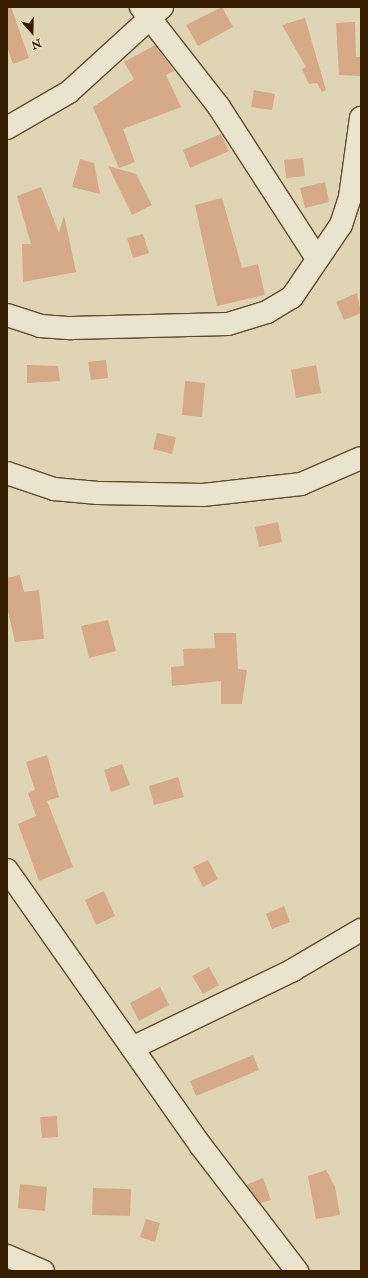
<!DOCTYPE html>
<style>
body{margin:0}
#map{position:relative;width:368px;height:1278px;overflow:hidden;background:#dfd5b5;font-family:"IM FELL Double Pica",serif}
div>[style]{position:absolute}
.building>*{inset:0;background:#d6a989}
.roads{filter:drop-shadow(1px 0 #604b2d) drop-shadow(-1px 0 #604b2d) drop-shadow(0 1px #604b2d) drop-shadow(0 -1px #604b2d)}
.street>*{height:22px;margin:-11px;padding:0 11px;transform-origin:11px;border-radius:11px;background:#eae4cf}
span{translate:-50% -50%;white-space:nowrap;text-align:center;line-height:1.15;-webkit-text-stroke:4px #eae4cf;paint-order:stroke}
.frame{position:absolute;inset:0;border:8px solid #361d00;pointer-events:none}
.north{position:absolute;left:12px;top:12px;width:40px;height:40px;-webkit-text-stroke:3px #eae4cf;paint-order:stroke;rotate:160deg;font-size:11px;font-weight:700;line-height:16px;text-align:center;color:#361d00}
.north::after{content:'';display:block;margin:auto;width:14px;height:18px;background:#361d00;clip-path:polygon(50% 0,100% 100%,50% 72%,0 100%)}
</style>
<div id="map">
<div class="building">
<div style="clip-path:polygon(7px 7px,11px 7px,29px 58px,13px 64px,7px 46px)"></div>
<div style="clip-path:polygon(222px 7px,233px 27px,198px 46px,186px 25px)"></div>
<div style="clip-path:polygon(305px 18px,326px 90px,322px 92px,317px 83px,309px 84px,302px 69px,306px 67px,282px 25px)"></div>
<div style="clip-path:polygon(355px 22px,356px 57px,361px 57px,361px 76px,339px 75px,336px 23px)"></div>
<div style="clip-path:polygon(155px 45px,174px 71px,166px 75px,181px 107px,123px 129px,135px 162px,119px 168px,93px 107px,134px 79px,124px 62px)"></div>
<div style="clip-path:polygon(254px 90px,275px 94px,272px 110px,251px 107px)"></div>
<div style="clip-path:polygon(221px 134px,229px 151px,190px 168px,183px 150px)"></div>
<div style="clip-path:polygon(303px 158px,305px 176px,286px 178px,284px 160px)"></div>
<div style="clip-path:polygon(80px 159px,94px 163px,100px 194px,72px 187px)"></div>
<div style="clip-path:polygon(108px 166px,136px 174px,152px 205px,132px 215px)"></div>
<div style="clip-path:polygon(325px 182px,329px 202px,305px 208px,300px 188px)"></div>
<div style="clip-path:polygon(41px 187px,59px 233px,64px 215px,76px 272px,23px 282px,22px 244px,31px 244px,17px 196px)"></div>
<div style="clip-path:polygon(222px 198px,242px 268px,258px 264px,265px 295px,217px 306px,195px 205px)"></div>
<div style="clip-path:polygon(143px 234px,149px 253px,133px 258px,127px 238px)"></div>
<div style="clip-path:polygon(357px 293px,361px 313px,344px 320px,336px 302px)"></div>
<div style="clip-path:polygon(106px 360px,108px 378px,91px 380px,88px 362px)"></div>
<div style="clip-path:polygon(27px 365px,58px 366px,60px 381px,27px 383px)"></div>
<div style="clip-path:polygon(316px 365px,321px 393px,296px 398px,291px 370px)"></div>
<div style="clip-path:polygon(185px 381px,205px 383px,202px 417px,182px 415px)"></div>
<div style="clip-path:polygon(157px 433px,176px 437px,172px 454px,153px 449px)"></div>
<div style="clip-path:polygon(278px 522px,282px 542px,259px 547px,255px 527px)"></div>
<div style="clip-path:polygon(20px 575px,24px 592px,39px 590px,44px 639px,15px 642px,7px 607px,7px 578px)"></div>
<div style="clip-path:polygon(108px 620px,116px 651px,89px 658px,81px 626px)"></div>
<div style="clip-path:polygon(214px 633px,236px 633px,238px 669px,247px 670px,242px 704px,221px 704px,221px 681px,172px 686px,171px 667px,184px 666px,183px 649px,215px 648px)"></div>
<div style="clip-path:polygon(47px 755px,59px 797px,47px 801px,73px 867px,39px 881px,18px 824px,36px 816px,28px 793px,35px 790px,26px 762px)"></div>
<div style="clip-path:polygon(122px 764px,130px 785px,111px 792px,104px 770px)"></div>
<div style="clip-path:polygon(178px 777px,184px 797px,154px 805px,149px 786px)"></div>
<div style="clip-path:polygon(208px 860px,218px 879px,203px 887px,193px 867px)"></div>
<div style="clip-path:polygon(104px 891px,115px 916px,96px 925px,85px 900px)"></div>
<div style="clip-path:polygon(284px 906px,290px 922px,272px 929px,266px 914px)"></div>
<div style="clip-path:polygon(209px 967px,219px 985px,203px 994px,192px 976px)"></div>
<div style="clip-path:polygon(160px 987px,169px 1005px,139px 1021px,130px 1003px)"></div>
<div style="clip-path:polygon(253px 1055px,259px 1070px,196px 1096px,190px 1081px)"></div>
<div style="clip-path:polygon(57px 1116px,58px 1137px,42px 1138px,40px 1117px)"></div>
<div style="clip-path:polygon(326px 1170px,335px 1187px,340px 1215px,316px 1219px,308px 1176px)"></div>
<div style="clip-path:polygon(263px 1178px,271px 1200px,261px 1203px,246px 1185px)"></div>
<div style="clip-path:polygon(20px 1184px,47px 1187px,45px 1211px,18px 1208px)"></div>
<div style="clip-path:polygon(93px 1188px,131px 1189px,130px 1216px,92px 1215px)"></div>
<div style="clip-path:polygon(146px 1219px,160px 1223px,155px 1242px,140px 1237px)"></div>
</div>
<div class="roads">
<div class="street">
<div style="left:141px;top:7px;width:127px;rotate:52deg"></div>
<div style="left:219px;top:107px;width:179px;rotate:57.1deg"></div>
<div style="left:7px;top:128px;width:72px;rotate:-30.1deg"></div>
<div style="left:69px;top:92px;width:126px;rotate:-42.4deg"></div>
<div style="left:7px;top:315px;width:35px;rotate:18deg"></div>
<div style="left:40px;top:326px;width:31px;rotate:4deg"></div>
<div style="left:71px;top:328px;width:157px;rotate:-1.5deg"></div>
<div style="left:228px;top:324px;width:41px;rotate:-17.1deg"></div>
<div style="left:267px;top:312px;width:29px;rotate:-31deg"></div>
<div style="left:292px;top:297px;width:87px;rotate:-55.8deg"></div>
<div style="left:341px;top:225px;width:29px;rotate:-72deg"></div>
<div style="left:350px;top:197px;width:80px;rotate:-82.1deg"></div>
<div style="left:7px;top:473px;width:50px;rotate:18.8deg"></div>
<div style="left:54px;top:489px;width:44px;rotate:5.2deg"></div>
<div style="left:98px;top:493px;width:105px;rotate:1.1deg"></div>
<div style="left:203px;top:495px;width:99px;rotate:-6.4deg"></div>
<div style="left:301px;top:484px;width:65px;rotate:-23.4deg"></div>
<div style="left:7px;top:870px;width:337px;rotate:54.9deg"></div>
<div style="left:201px;top:1146px;width:158px;rotate:52.5deg"></div>
<div style="left:132px;top:1048px;width:179px;rotate:-25.8deg"></div>
<div style="left:293px;top:970px;width:79px;rotate:-30.5deg"></div>
<div style="left:7px;top:1256px;width:39px;rotate:23deg"></div>
</div>
</div>
<div class="frame"></div>
<div class="north">N</div>
</div>
